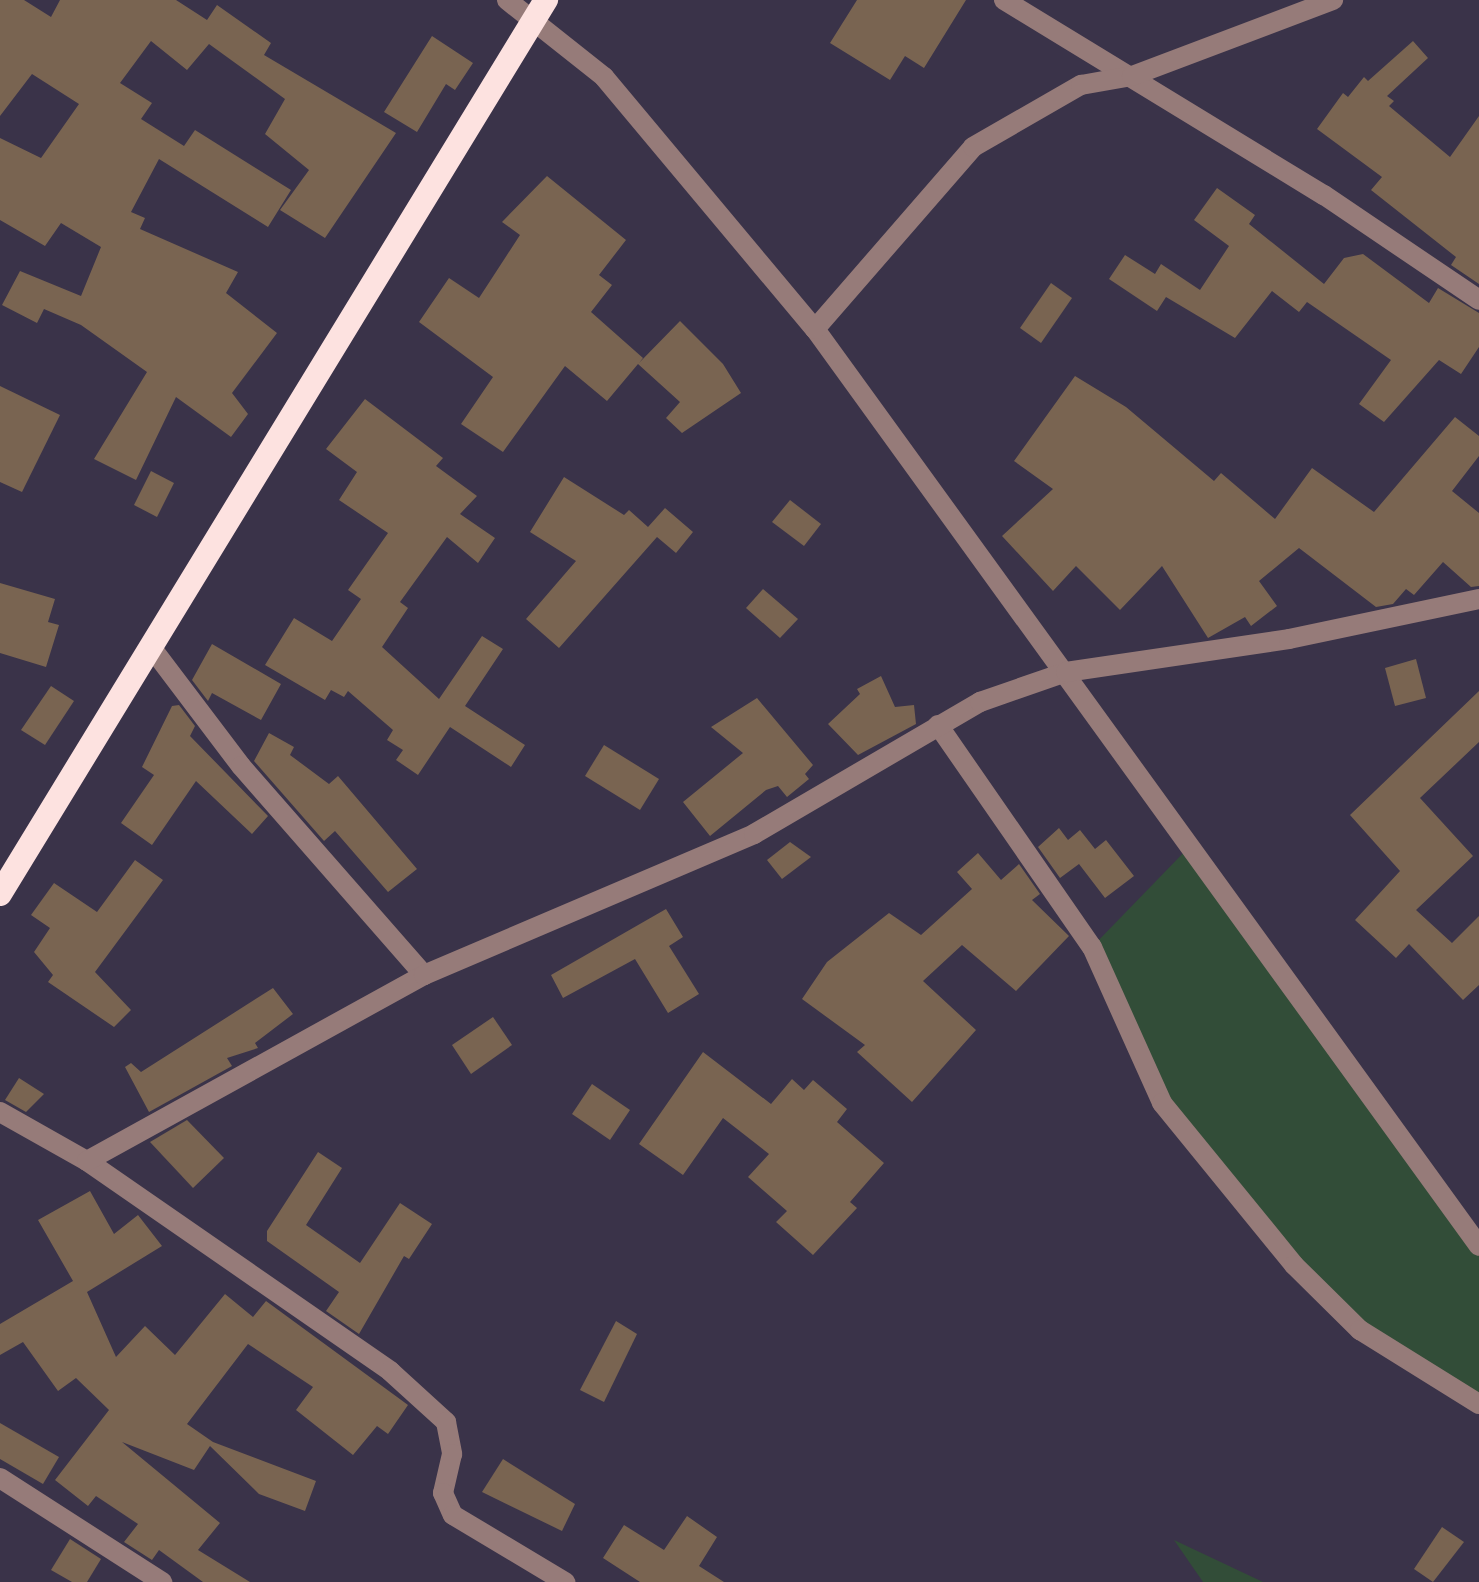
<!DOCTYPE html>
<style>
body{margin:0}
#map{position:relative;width:1479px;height:1582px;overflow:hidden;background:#3a3349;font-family:Montserrat,sans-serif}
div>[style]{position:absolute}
.green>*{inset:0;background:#324d38}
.building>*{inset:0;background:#796451}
.minor>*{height:20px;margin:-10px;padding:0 10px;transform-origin:10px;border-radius:10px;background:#967b79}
.highway>*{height:24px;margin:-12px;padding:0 12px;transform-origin:12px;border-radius:12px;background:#fde2e0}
span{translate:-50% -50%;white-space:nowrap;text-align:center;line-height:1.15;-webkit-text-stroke:6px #3a3349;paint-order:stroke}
</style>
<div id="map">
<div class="green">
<div style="clip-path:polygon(1190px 846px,1479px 1246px,1479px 1404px,1360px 1330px,1162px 1103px,1092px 947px)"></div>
<div style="clip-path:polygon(1174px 1540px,1263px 1582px,1203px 1582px)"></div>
</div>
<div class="building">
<div style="clip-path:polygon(0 0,24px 0,51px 17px,60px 0,176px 0,207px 20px,217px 5px,271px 43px,264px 55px,396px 133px,325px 238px,280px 210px,309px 170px,265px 134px,285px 99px,209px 44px,187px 70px,151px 41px,120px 83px,152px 103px,141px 119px,184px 146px,195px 130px,291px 190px,268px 227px,159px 159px,131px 212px,145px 218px,140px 229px,238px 272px,226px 293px,277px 333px,232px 393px,248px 414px,231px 437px,176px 397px,136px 480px,94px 459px,147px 372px,81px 325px,44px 309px,37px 323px,2px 305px,20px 271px,81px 296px,101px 247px,61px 223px,45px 246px,0 220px,0 138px,41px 158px,79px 104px,32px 74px,0 116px)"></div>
<div style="clip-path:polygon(857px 0,966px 0,924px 68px,905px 56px,890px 80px,830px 43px)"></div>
<div style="clip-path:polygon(432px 36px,473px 63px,455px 90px,446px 84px,417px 132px,384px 112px)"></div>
<div style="clip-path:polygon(1413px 41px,1428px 58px,1387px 96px,1394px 101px,1389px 106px,1450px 157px,1479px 116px,1479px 284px,1451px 265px,1456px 257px,1371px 190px,1382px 177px,1317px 129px,1343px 93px,1348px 97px,1364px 77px,1368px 81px)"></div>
<div style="clip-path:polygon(547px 176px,626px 240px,599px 275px,612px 285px,591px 312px,643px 358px,639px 363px,680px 321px,723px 364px,741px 393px,682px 433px,666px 418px,680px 402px,638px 364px,607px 401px,565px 366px,503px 452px,461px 424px,493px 377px,419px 322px,449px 278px,479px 298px,520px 235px,502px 222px)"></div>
<div style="clip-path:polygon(1217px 188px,1255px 215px,1249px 224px,1324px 284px,1344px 258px,1363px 254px,1429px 303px,1438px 288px,1479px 313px,1479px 347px,1461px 374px,1439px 360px,1384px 422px,1359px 404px,1391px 360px,1307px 302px,1299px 312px,1272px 291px,1235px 338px,1166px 297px,1157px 311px,1109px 279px,1125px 255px,1155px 274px,1161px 264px,1200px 290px,1229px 246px,1194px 220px)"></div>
<div style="clip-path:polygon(1051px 283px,1072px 298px,1041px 343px,1020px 328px)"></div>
<div style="clip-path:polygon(1075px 376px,1126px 407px,1214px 481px,1221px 473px,1275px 519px,1312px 468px,1374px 512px,1455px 417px,1479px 436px,1479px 456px,1452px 491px,1479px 513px,1479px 586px,1471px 587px,1443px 562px,1414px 595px,1406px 589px,1393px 604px,1376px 607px,1299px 548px,1259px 581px,1277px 606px,1251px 626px,1245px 617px,1208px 638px,1162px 566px,1120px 610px,1076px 566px,1053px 591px,1002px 536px,1053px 489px,1014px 461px)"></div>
<div style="clip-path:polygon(0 386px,60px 415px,22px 492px,0 482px)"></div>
<div style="clip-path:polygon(365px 399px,443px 458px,436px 466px,477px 496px,460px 514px,495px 538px,478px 563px,447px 537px,400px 602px,408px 608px,382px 647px,439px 699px,482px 636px,503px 649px,465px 706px,525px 745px,511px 767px,450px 727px,418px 775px,396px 760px,403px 750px,387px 740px,393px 730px,348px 691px,344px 697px,331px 690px,325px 700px,265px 665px,294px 618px,332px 641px,361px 599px,348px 590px,388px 533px,339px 500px,357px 472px,326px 449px)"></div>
<div style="clip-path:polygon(151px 471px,174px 483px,157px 517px,134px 505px)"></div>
<div style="clip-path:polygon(564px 477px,624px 515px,629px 510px,648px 527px,665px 508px,693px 532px,676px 553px,657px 537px,559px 648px,526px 619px,576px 561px,530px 532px)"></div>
<div style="clip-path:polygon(790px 500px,821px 524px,804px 546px,772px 522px)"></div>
<div style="clip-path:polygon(0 583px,55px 599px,48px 622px,59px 625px,46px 667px,0 653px)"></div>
<div style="clip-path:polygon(763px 589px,798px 619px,780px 638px,746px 608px)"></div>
<div style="clip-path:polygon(212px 644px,281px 684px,261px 720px,212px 693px,208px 701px,192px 680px)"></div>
<div style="clip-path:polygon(1416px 659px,1426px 698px,1395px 706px,1385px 668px)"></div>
<div style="clip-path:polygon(881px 676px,895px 707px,914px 705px,916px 724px,858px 755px,828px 724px,860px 694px,857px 689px)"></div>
<div style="clip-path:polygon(51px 686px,74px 701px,45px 745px,21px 730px)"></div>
<div style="clip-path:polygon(1479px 691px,1479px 742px,1420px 798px,1473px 856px,1416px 910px,1452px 943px,1479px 916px,1479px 985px,1463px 1000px,1409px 944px,1396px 958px,1355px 920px,1400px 871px,1350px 815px)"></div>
<div style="clip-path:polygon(757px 698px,813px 765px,805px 774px,809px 779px,787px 797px,778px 786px,766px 790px,710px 836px,683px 802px,743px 753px,711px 727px)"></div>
<div style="clip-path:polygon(179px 705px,195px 726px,190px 736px,268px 816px,252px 834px,196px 781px,152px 845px,121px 823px,154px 775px,142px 767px,172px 706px)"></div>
<div style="clip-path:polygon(269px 733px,294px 747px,290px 755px,329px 784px,338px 776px,417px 869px,388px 892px,335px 831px,324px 841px,254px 761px)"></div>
<div style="clip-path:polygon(604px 745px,659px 779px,640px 810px,585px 776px)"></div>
<div style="clip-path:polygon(1059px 828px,1068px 840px,1080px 830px,1095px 849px,1106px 840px,1134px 876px,1105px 898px,1079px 864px,1060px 878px,1038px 847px)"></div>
<div style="clip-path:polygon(790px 842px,811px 857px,782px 879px,767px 860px)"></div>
<div style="clip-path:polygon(978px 853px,1001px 880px,1019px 864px,1040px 894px,1032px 900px,1069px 936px,1016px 991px,962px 945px,923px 981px,976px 1030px,912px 1102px,857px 1052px,865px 1045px,802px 999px,827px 962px,889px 913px,921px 935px,972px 889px,957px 872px)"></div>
<div style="clip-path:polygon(135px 860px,163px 880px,95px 972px,131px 1010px,114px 1027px,48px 982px,53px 975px,34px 952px,50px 928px,31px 915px,54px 883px,97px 912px)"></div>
<div style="clip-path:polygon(666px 909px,683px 937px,669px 946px,699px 994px,668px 1013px,635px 959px,563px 998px,551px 975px)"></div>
<div style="clip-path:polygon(273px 988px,293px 1014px,255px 1043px,258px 1048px,227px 1058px,232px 1066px,149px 1112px,125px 1067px,131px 1063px,141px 1072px)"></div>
<div style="clip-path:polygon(493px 1017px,512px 1045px,471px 1074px,452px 1045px)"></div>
<div style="clip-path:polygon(703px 1052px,771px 1104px,792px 1079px,804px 1090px,813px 1080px,847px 1109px,837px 1122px,884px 1163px,850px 1202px,857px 1208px,813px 1255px,776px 1222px,787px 1211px,748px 1177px,769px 1154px,723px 1118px,683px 1175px,639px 1144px)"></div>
<div style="clip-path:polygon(19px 1078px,44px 1094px,26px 1112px,5px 1100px)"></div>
<div style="clip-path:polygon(592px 1084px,630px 1110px,610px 1140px,572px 1114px)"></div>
<div style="clip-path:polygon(187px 1120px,224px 1158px,193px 1188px,150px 1142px)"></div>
<div style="clip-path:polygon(318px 1152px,342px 1168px,306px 1225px,360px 1263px,400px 1203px,432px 1224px,409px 1259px,404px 1256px,359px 1334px,326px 1311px,339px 1292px,267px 1241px,267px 1231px)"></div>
<div style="clip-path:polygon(90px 1191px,114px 1234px,138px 1215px,162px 1246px,87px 1292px,116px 1357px,145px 1326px,175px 1355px,225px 1294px,253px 1317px,266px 1301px,408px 1405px,388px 1434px,377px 1426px,353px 1455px,296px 1410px,313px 1387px,248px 1344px,187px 1424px,213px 1442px,316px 1481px,305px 1511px,259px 1494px,210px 1446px,194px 1470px,122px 1442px,220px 1523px,198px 1550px,250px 1582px,203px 1582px,159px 1550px,152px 1560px,124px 1542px,138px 1524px,96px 1496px,88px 1506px,55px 1480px,109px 1410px,76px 1378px,58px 1391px,23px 1342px,0 1355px,0 1324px,73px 1281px,38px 1220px)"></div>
<div style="clip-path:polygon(616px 1321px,637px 1334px,604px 1402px,580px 1390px)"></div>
<div style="clip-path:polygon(0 1423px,59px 1457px,43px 1484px,0 1459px)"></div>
<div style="clip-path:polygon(503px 1459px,575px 1504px,562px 1531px,482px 1492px)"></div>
<div style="clip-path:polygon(687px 1516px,717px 1537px,699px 1566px,724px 1582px,640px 1582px,603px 1558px,624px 1525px,664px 1550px)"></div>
<div style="clip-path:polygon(1442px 1527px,1464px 1542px,1433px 1582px,1414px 1569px)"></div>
<div style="clip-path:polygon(70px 1539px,101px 1559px,87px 1582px,72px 1582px,51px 1570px)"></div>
</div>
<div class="minor">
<div style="left:507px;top:0;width:124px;rotate:38.4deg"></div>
<div style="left:604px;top:77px;width:329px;rotate:50.1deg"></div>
<div style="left:815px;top:329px;width:1132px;rotate:54.09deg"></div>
<div style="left:1004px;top:0;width:375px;rotate:31.4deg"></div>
<div style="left:1324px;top:195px;width:187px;rotate:34.1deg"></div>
<div style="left:815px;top:329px;width:241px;rotate:-49deg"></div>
<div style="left:973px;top:147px;width:125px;rotate:-29.9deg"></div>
<div style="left:1081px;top:85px;width:52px;rotate:-10deg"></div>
<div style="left:1132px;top:76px;width:215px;rotate:-20.7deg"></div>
<div style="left:151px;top:647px;width:149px;rotate:52.9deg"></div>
<div style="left:241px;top:766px;width:278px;rotate:48.8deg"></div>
<div style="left:938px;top:725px;width:270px;rotate:55.3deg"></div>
<div style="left:1092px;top:947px;width:171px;rotate:65.8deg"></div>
<div style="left:1162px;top:1103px;width:209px;rotate:50.8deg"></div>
<div style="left:1294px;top:1265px;width:93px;rotate:44.6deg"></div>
<div style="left:1360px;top:1330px;width:140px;rotate:31.9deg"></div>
<div style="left:0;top:1112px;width:100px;rotate:29.4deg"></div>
<div style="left:87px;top:1161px;width:369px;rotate:34.7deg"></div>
<div style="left:390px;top:1371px;width:76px;rotate:42.3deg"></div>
<div style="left:446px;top:1422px;width:33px;rotate:79deg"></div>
<div style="left:452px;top:1454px;width:40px;rotate:103deg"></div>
<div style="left:443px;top:1493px;width:24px;rotate:66deg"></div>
<div style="left:453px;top:1515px;width:131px;rotate:30.9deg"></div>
<div style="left:87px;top:1161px;width:385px;rotate:-28.9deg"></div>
<div style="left:424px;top:975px;width:359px;rotate:-23.1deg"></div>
<div style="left:754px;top:834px;width:262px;rotate:-30.3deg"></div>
<div style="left:980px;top:702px;width:91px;rotate:-19.2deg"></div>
<div style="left:1066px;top:672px;width:225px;rotate:-8.4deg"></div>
<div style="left:1289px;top:639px;width:194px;rotate:-11.9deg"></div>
<div style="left:0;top:1478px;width:193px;rotate:32.7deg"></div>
</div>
<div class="highway">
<div style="left:0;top:894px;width:1048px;rotate:-58.59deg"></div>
</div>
</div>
